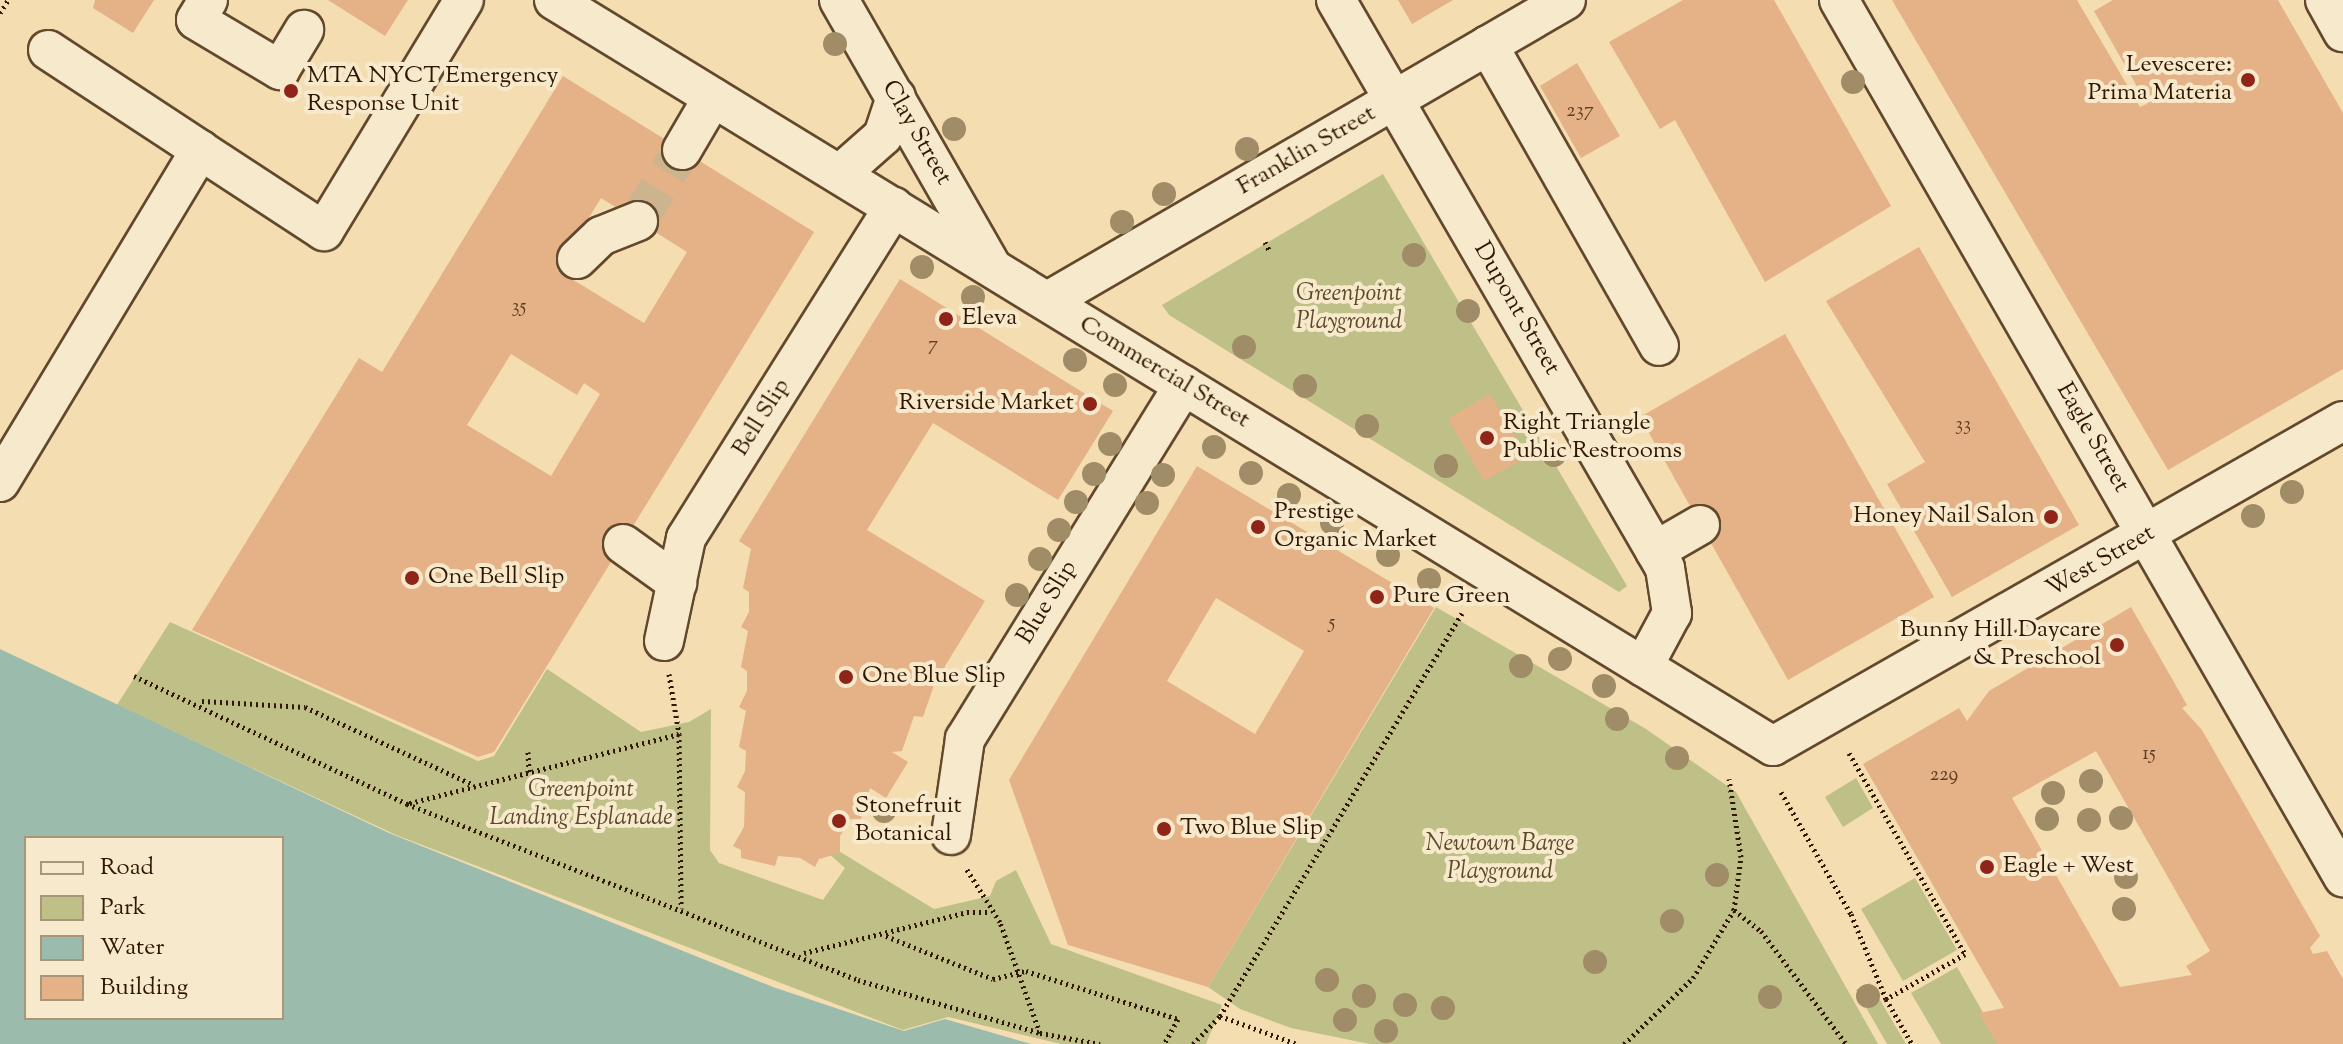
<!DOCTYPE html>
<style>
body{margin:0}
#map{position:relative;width:2343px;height:1044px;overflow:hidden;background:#f3ddb1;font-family:"Sorts Mill Goudy",serif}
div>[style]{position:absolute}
.green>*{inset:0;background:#bfc088}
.water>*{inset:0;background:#9bbcac}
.building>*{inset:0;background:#e5b288}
.minor-tunnel>*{height:38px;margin-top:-19px;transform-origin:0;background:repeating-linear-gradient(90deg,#ccb58e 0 38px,transparent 0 57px)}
.path>*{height:5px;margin-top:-2.5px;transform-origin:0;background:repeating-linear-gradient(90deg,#311600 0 2px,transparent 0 6px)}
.roads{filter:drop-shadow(2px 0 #62482c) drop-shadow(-2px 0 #62482c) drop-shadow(0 2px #62482c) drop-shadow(0 -2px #62482c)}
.minor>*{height:38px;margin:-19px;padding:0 19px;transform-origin:19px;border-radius:19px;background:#f7e9cc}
.trees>*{width:24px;height:24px;margin:-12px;border-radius:50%;background:#a08c66}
.dots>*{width:22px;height:22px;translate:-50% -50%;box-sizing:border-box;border:4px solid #f7e9cc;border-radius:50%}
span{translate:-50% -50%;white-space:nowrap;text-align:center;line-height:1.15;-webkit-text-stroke:8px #f7e9cc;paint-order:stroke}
.number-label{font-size:20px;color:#5e3d22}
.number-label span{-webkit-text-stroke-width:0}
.poi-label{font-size:24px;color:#311600}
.right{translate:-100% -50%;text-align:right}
.left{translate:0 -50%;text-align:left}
.street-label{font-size:24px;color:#311600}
.park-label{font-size:24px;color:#5c4929;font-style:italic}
.legend{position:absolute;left:24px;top:836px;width:260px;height:184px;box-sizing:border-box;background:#f7e9cc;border:2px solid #a8957a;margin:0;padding:10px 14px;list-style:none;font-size:24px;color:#311600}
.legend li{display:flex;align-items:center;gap:16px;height:40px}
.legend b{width:40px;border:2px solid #a8957a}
</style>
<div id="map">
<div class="green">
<div style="clip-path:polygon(1383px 174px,1627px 586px,1619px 592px,1169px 315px,1162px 305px)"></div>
<div style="clip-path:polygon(1436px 607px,1646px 729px,1736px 792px,1878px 1044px,1370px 1044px,1291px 1028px,1240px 1009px,1208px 987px)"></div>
<div style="clip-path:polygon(170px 622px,478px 761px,494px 756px,547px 669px,641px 732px,689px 722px,711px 709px,710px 850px,719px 863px,823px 900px,845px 868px,827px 852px,837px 850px,934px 909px,990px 896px,996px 881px,1016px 870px,1051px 944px,1222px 1005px,1206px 1044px,1061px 1044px,948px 1017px,903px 1030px,396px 835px,117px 705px)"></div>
<div style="clip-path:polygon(1856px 778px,1873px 808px,1843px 827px,1825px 797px)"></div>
<div style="clip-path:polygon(1915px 878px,1957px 950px,1903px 981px,1861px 909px)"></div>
<div style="clip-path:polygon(1957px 967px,2001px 1044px,1941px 1044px,1911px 993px)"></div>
<div style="clip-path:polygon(1870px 983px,1906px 1044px,1887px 1044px,1856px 990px)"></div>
</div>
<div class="water">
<div style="clip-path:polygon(evenodd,0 649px,389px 833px,773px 987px,904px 1031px,945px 1019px,1031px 1044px,0 1044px,0 649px,26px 838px,282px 838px,282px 1018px,26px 1018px,26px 838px)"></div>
</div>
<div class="building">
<div style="clip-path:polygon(95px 0,154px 0,133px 33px,93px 8px)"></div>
<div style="clip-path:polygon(328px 0,408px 0,385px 36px)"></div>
<div style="clip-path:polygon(1398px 0,1453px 0,1412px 24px)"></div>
<div style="clip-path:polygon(1683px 0,1774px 0,1891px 206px,1765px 282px,1675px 120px,1660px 129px,1609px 42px)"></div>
<div style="clip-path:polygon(1892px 0,2077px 0,2140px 107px,2147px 104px,2094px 11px,2113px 0,2278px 0,2343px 113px,2343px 369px,2168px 470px)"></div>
<div style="clip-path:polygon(1577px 63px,1620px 136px,1581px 158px,1540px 86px)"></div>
<div style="clip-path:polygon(evenodd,563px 76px,814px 232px,494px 752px,478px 757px,192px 630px,359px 358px,382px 372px,563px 76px,601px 198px,687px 252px,644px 323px,557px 270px,601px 198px,563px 76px,511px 354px,577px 395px,584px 383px,600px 394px,551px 476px,467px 425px,511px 354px)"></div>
<div style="clip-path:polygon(1919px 247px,2079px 525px,1952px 597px,1887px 484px,1925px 462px,1826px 301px)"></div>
<div style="clip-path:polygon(900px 279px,1113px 411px,1058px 500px,933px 423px,867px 530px,985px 601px,945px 666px,944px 683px,935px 682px,923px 717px,914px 716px,902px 751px,892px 752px,908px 762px,886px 798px,870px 788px,861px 819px,851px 819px,840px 836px,840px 853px,819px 859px,815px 867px,800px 858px,778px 856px,775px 866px,741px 858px,741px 850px,733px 846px,744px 827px,745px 792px,737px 787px,745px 771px,746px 751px,739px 747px,746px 711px,739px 707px,747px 691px,747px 671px,741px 667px,748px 631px,741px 627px,749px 612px,749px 592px,743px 588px,751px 549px,739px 541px)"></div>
<div style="clip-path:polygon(1785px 334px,1934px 597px,1788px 680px,1640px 417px)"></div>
<div style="clip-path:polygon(1490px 394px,1527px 457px,1484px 481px,1448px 419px)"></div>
<div style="clip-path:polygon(evenodd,1197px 466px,1434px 608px,1208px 987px,1068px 945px,1009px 780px,1197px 466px,1216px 598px,1304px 651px,1255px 734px,1167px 681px,1216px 598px)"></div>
<div style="clip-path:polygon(evenodd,2131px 607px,2187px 705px,2182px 708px,2202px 730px,2320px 936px,2310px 948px,2313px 954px,2327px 951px,2343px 979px,2343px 1044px,1997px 1044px,1979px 1013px,2004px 1008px,1863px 764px,1959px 708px,1967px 721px,1989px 691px,2131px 607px,2096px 751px,2210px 951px,2186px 966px,2192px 975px,2120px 987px,2012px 798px,2096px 751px)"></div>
</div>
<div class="minor-tunnel">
<div style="left:638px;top:221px;width:84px;rotate:-58.2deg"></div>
</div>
<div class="path">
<div style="left:0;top:13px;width:15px;rotate:-58deg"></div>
<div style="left:1265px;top:242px;width:11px;rotate:63deg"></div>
<div style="left:669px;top:674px;width:61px;rotate:80.5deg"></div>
<div style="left:679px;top:734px;width:281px;rotate:165.6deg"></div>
<div style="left:407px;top:804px;width:484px;rotate:21.3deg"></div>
<div style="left:858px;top:980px;width:190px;rotate:16.2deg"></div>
<div style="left:1040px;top:1033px;width:118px;rotate:-109.8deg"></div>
<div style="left:1000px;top:922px;width:64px;rotate:-122.2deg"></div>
<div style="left:134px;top:676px;width:302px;rotate:25.1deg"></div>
<div style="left:202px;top:701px;width:103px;rotate:3.3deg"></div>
<div style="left:305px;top:707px;width:186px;rotate:24.8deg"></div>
<div style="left:679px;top:734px;width:174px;rotate:89.3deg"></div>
<div style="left:528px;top:752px;width:21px;rotate:87deg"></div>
<div style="left:1849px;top:753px;width:232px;rotate:60deg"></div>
<div style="left:1965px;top:954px;width:91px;rotate:150.3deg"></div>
<div style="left:1781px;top:792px;width:141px;rotate:60.2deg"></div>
<div style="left:1851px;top:914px;width:92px;rotate:67.6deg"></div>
<div style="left:1886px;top:999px;width:52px;rotate:60deg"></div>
<div style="left:1734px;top:910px;width:34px;rotate:38deg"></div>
<div style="left:1761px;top:931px;width:141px;rotate:53deg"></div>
<div style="left:886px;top:936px;width:115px;rotate:21.9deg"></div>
<div style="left:993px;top:979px;width:34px;rotate:-14deg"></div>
<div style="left:1026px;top:971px;width:159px;rotate:17.5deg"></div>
<div style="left:1178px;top:1019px;width:29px;rotate:119deg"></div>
<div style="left:804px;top:953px;width:168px;rotate:-14.1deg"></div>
<div style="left:967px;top:912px;width:22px"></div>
<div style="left:1220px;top:1016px;width:82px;rotate:20deg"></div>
<div style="left:1040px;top:1033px;width:61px;rotate:10.4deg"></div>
<div style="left:1193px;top:1044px;width:39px;rotate:-46deg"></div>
<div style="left:1220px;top:1016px;width:470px;rotate:-59deg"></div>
<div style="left:1624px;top:1044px;width:95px;rotate:-43.7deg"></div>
<div style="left:1693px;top:978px;width:79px;rotate:-58.9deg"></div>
<div style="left:1734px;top:910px;width:53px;rotate:-82.5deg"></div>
<div style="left:1741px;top:857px;width:79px;rotate:-98.7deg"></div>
</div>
<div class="roads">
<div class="minor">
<div style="left:208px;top:0;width:23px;rotate:121deg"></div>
<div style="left:196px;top:20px;width:98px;rotate:30.8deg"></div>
<div style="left:280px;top:70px;width:47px;rotate:-59deg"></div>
<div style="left:554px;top:0;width:1429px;rotate:31.47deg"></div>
<div style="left:1773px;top:746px;width:656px;rotate:-29.69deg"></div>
<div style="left:839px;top:0;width:305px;rotate:60.2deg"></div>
<div style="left:1336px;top:0;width:656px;rotate:59.92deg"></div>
<div style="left:1665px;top:568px;width:46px;rotate:81.2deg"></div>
<div style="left:1672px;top:613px;width:61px;rotate:118.2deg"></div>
<div style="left:1839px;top:0;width:1012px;rotate:60.11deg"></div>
<div style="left:2325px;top:0;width:37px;rotate:61deg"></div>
<div style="left:1488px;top:45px;width:346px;rotate:60.4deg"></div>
<div style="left:48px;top:50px;width:182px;rotate:33.3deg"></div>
<div style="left:682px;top:150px;width:61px;rotate:-59.7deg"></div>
<div style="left:840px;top:174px;width:57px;rotate:-41.5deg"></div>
<div style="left:883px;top:136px;width:41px;rotate:-71.6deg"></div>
<div style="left:577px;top:259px;width:33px;rotate:-44deg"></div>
<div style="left:601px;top:236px;width:40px;rotate:-22deg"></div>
<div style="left:1048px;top:301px;width:599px;rotate:-30.16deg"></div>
<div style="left:0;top:482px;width:388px;rotate:-58.9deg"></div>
<div style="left:200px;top:150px;width:148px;rotate:33.2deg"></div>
<div style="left:324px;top:231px;width:270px;rotate:-58.8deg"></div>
<div style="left:623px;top:544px;width:67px;rotate:35.8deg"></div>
<div style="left:1655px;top:551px;width:52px;rotate:-30deg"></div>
<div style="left:664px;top:641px;width:105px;rotate:-77.9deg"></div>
<div style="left:686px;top:538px;width:391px;rotate:-57.9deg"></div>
<div style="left:951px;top:835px;width:97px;rotate:-81.7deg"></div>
<div style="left:965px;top:739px;width:416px;rotate:-58.3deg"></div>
</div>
</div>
<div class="trees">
<div style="left:835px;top:44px"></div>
<div style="left:1853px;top:82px"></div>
<div style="left:954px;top:129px"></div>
<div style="left:1247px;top:149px"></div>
<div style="left:1164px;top:194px"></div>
<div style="left:1122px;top:222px"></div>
<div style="left:1414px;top:255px"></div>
<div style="left:922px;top:267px"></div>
<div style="left:973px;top:297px"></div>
<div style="left:1468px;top:311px"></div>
<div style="left:1244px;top:347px"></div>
<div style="left:1075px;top:360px"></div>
<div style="left:1115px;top:385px"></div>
<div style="left:1305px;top:386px"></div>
<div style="left:1367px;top:426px"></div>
<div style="left:1110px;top:444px"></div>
<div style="left:1214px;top:447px"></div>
<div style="left:1554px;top:455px"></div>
<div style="left:1446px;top:466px"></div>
<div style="left:1251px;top:473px"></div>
<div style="left:1094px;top:474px"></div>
<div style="left:1163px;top:475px"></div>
<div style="left:2292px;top:492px"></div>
<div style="left:1289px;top:495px"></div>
<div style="left:1076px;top:502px"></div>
<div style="left:1147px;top:503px"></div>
<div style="left:2253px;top:516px"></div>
<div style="left:1332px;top:523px"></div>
<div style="left:1059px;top:530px"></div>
<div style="left:1388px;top:555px"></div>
<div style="left:1040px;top:559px"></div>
<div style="left:1429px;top:580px"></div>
<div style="left:1017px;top:595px"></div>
<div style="left:1560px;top:659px"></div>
<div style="left:1521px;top:666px"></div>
<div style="left:1604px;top:686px"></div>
<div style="left:1617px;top:719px"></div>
<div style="left:1677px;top:758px"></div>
<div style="left:2091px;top:781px"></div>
<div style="left:2053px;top:793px"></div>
<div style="left:884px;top:811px"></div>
<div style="left:2121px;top:818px"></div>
<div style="left:2047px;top:819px"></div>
<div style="left:2089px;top:820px"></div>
<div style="left:1717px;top:875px"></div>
<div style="left:2126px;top:877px"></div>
<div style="left:2124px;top:909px"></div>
<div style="left:1672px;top:921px"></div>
<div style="left:1595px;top:962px"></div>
<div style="left:1327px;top:980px"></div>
<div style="left:1364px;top:996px"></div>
<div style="left:1868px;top:996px"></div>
<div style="left:1770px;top:997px"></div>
<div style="left:1405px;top:1005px"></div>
<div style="left:1443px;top:1008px"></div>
<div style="left:1345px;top:1020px"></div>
<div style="left:1386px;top:1031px"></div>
</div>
<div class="dots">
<div style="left:2248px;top:80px;background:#8f2418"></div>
<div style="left:291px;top:91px;background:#8f2418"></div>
<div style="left:946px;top:319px;background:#8f2418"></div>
<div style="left:1090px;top:404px;background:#8f2418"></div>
<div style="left:1487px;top:438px;background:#8f2418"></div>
<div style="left:2051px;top:517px;background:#8f2418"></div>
<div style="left:1258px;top:527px;background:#8f2418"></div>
<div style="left:412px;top:578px;background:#8f2418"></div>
<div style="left:1377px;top:597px;background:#8f2418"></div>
<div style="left:2117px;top:645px;background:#8f2418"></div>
<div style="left:846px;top:677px;background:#8f2418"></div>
<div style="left:839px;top:821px;background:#8f2418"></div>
<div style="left:1164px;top:829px;background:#8f2418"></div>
<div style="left:1987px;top:867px;background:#8f2418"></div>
</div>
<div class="number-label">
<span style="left:1580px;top:111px">237</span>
<span style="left:519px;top:307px">35</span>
<span style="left:933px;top:345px">7</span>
<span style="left:1963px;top:425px">33</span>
<span style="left:1332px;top:623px">5</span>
<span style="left:2149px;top:754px">15</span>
<span style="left:1944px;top:775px">229</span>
</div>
<div class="poi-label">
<span class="right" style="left:2232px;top:80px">Levescere:<br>Prima Materia</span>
<span class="left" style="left:307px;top:91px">MTA NYCT Emergency<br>Response Unit</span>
<span class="left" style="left:962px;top:319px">Eleva</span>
<span class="right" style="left:1074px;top:404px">Riverside Market</span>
<span class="left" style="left:1503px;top:438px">Right Triangle<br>Public Restrooms</span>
<span class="left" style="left:1274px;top:527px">Prestige<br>Organic Market</span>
<span class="right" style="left:2035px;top:517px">Honey Nail Salon</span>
<span class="left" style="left:428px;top:578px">One Bell Slip</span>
<span class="left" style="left:1393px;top:597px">Pure Green</span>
<span class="right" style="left:2101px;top:645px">Bunny Hill Daycare<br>&amp; Preschool</span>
<span class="left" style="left:862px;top:677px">One Blue Slip</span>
<span class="left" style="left:855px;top:821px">Stonefruit<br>Botanical</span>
<span class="left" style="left:1180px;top:829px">Two Blue Slip</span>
<span class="left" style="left:2003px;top:867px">Eagle + West</span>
</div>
<div class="street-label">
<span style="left:916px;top:133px;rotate:60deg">Clay Street</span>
<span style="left:1307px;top:151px;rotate:-30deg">Franklin Street</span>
<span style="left:1516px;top:309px;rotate:60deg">Dupont Street</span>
<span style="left:1164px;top:373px;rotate:31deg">Commercial Street</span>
<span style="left:762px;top:418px;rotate:-58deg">Bell Slip</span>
<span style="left:2092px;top:438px;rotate:60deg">Eagle Street</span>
<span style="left:2101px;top:562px;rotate:-30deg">West Street</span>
<span style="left:1048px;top:603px;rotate:-59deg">Blue Slip</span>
</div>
<div class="park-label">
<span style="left:1349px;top:309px">Greenpoint<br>Playground</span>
<span style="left:581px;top:805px">Greenpoint<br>Landing Esplanade</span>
<span style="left:1500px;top:859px">Newtown Barge<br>Playground</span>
</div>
<ul class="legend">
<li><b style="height:10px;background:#f7e9cc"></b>Road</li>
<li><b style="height:22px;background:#bfc088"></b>Park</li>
<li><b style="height:22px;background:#9bbcac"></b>Water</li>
<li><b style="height:22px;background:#e5b288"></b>Building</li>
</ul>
</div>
